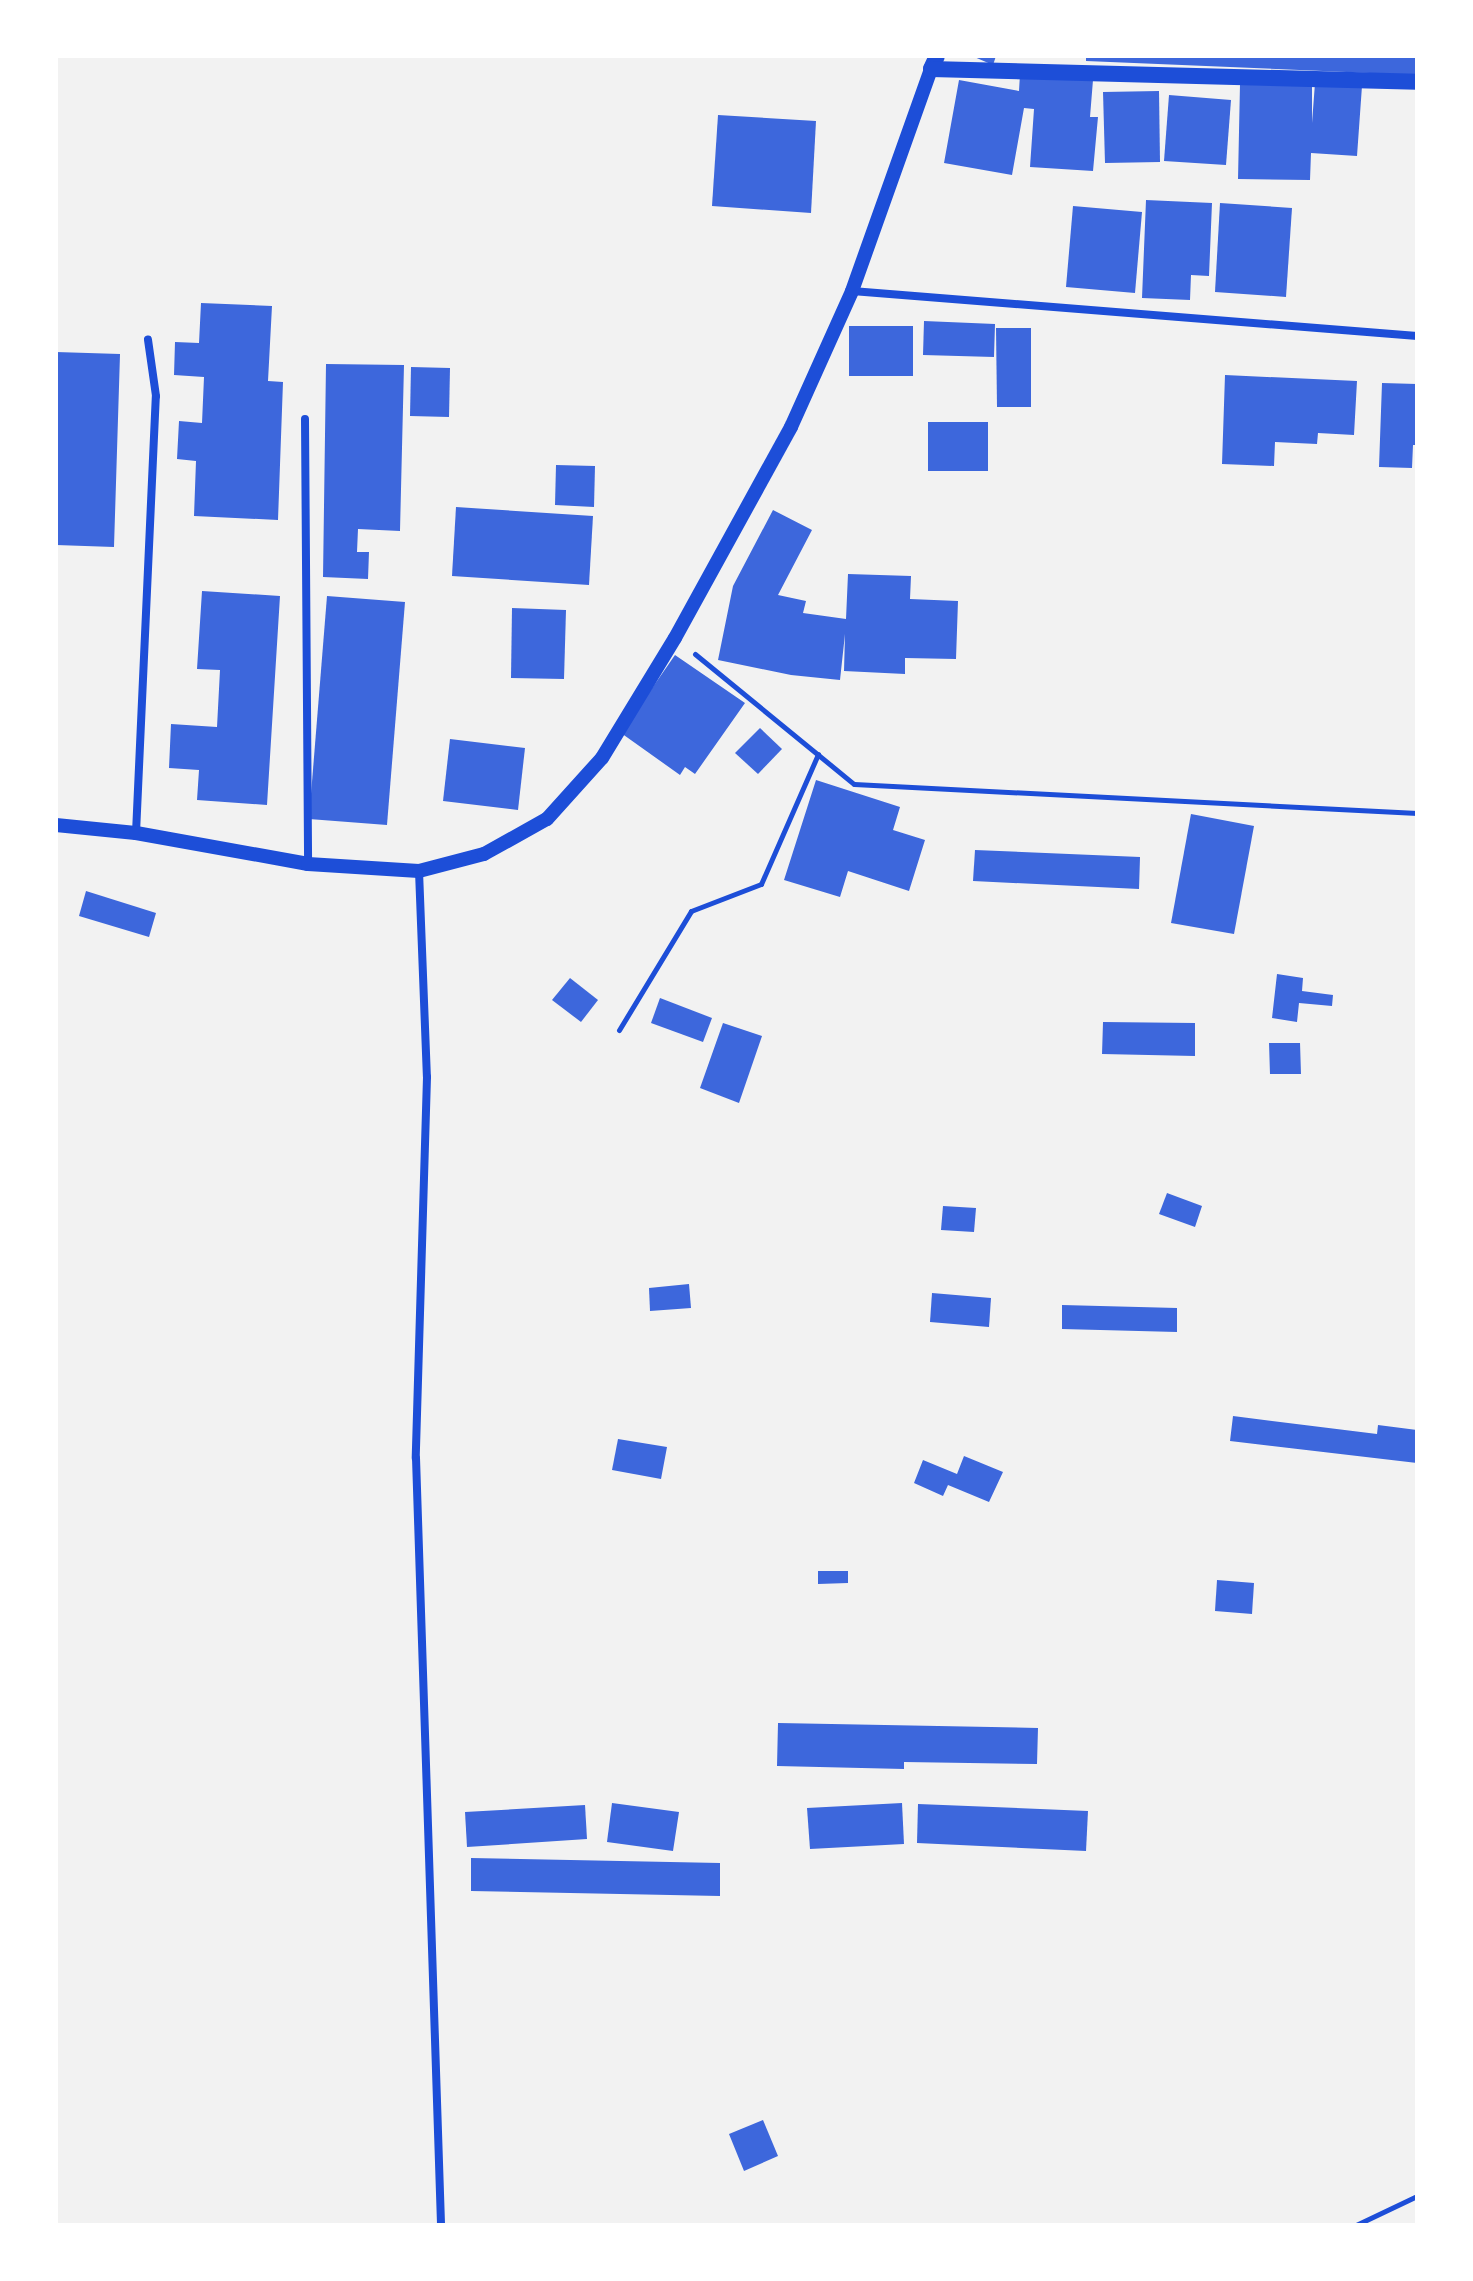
<!DOCTYPE html>
<style>
body{margin:0}
#map{position:relative;width:1473px;height:2281px;overflow:hidden;background:#f2f2f2;font-family:Overpass,sans-serif}
div>[style]{position:absolute}
.building>*{inset:0;background:#3d67dc}
.path>*{height:5px;margin:-2.5px;padding:0 2.5px;transform-origin:2.5px;border-radius:2.5px;background:#1d4ed8}
.minor>*{height:8px;margin:-4px;padding:0 4px;transform-origin:4px;border-radius:4px;background:#1d4ed8}
.tertiary>*{height:14px;margin:-7px;padding:0 7px;transform-origin:7px;border-radius:7px;background:#1d4ed8}
.secondary>*{height:16px;margin:-8px;padding:0 8px;transform-origin:8px;border-radius:8px;background:#1d4ed8}
span{translate:-50% -50%;white-space:nowrap;text-align:center;line-height:1.15;-webkit-text-stroke:8px #fff;paint-order:stroke}
.frame{position:absolute;inset:0;border:58px solid #fff;pointer-events:none}
</style>
<div id="map">
<div class="building">
<div style="clip-path:polygon(972px 56px,996px 56px,993px 65px)"></div>
<div style="clip-path:polygon(1086px 56px,1417px 56px,1417px 75px,1086px 61px)"></div>
<div style="clip-path:polygon(1020px 74px,1093px 80px,1090px 117px,1098px 117px,1093px 171px,1030px 167px,1034px 109px,1024px 108px,1012px 175px,944px 163px,959px 80px,1019px 91px)"></div>
<div style="clip-path:polygon(1315px 83px,1362px 86px,1357px 156px,1311px 153px,1310px 180px,1238px 179px,1240px 84px,1312px 85px,1312px 123px)"></div>
<div style="clip-path:polygon(1159px 91px,1160px 162px,1105px 163px,1103px 92px)"></div>
<div style="clip-path:polygon(1169px 95px,1231px 100px,1226px 165px,1164px 161px)"></div>
<div style="clip-path:polygon(718px 115px,816px 121px,811px 213px,712px 206px)"></div>
<div style="clip-path:polygon(1146px 200px,1212px 203px,1209px 276px,1191px 275px,1190px 300px,1142px 298px)"></div>
<div style="clip-path:polygon(1220px 203px,1292px 208px,1286px 297px,1215px 292px)"></div>
<div style="clip-path:polygon(1073px 206px,1142px 212px,1135px 293px,1066px 287px)"></div>
<div style="clip-path:polygon(201px 303px,272px 306px,268px 381px,283px 382px,278px 520px,194px 516px,196px 461px,177px 459px,179px 421px,202px 423px,204px 377px,174px 375px,175px 342px,199px 343px)"></div>
<div style="clip-path:polygon(924px 321px,995px 324px,994px 357px,923px 355px)"></div>
<div style="clip-path:polygon(849px 326px,913px 326px,913px 376px,849px 376px)"></div>
<div style="clip-path:polygon(996px 328px,1031px 328px,1031px 407px,997px 407px)"></div>
<div style="clip-path:polygon(56px 352px,120px 354px,114px 547px,56px 545px)"></div>
<div style="clip-path:polygon(326px 364px,404px 365px,400px 531px,358px 529px,357px 552px,369px 552px,368px 579px,323px 577px)"></div>
<div style="clip-path:polygon(411px 367px,450px 368px,449px 417px,410px 416px)"></div>
<div style="clip-path:polygon(1225px 375px,1357px 381px,1354px 435px,1318px 433px,1317px 444px,1275px 442px,1274px 466px,1222px 464px)"></div>
<div style="clip-path:polygon(1382px 383px,1417px 384px,1417px 445px,1413px 445px,1412px 468px,1379px 467px)"></div>
<div style="clip-path:polygon(928px 422px,988px 422px,988px 471px,928px 471px)"></div>
<div style="clip-path:polygon(556px 465px,595px 466px,594px 507px,555px 505px)"></div>
<div style="clip-path:polygon(456px 507px,593px 516px,589px 585px,452px 576px)"></div>
<div style="clip-path:polygon(773px 510px,812px 530px,778px 595px,806px 601px,803px 613px,846px 619px,848px 574px,911px 576px,910px 599px,958px 601px,956px 659px,905px 658px,905px 674px,844px 671px,845px 634px,840px 680px,791px 675px,718px 660px,733px 586px)"></div>
<div style="clip-path:polygon(202px 591px,280px 596px,267px 805px,197px 800px,199px 770px,169px 768px,171px 724px,217px 727px,220px 670px,197px 669px)"></div>
<div style="clip-path:polygon(327px 596px,405px 602px,387px 825px,309px 819px)"></div>
<div style="clip-path:polygon(512px 608px,566px 610px,564px 679px,511px 678px)"></div>
<div style="clip-path:polygon(675px 655px,745px 703px,695px 774px,685px 767px,680px 775px,621px 733px)"></div>
<div style="clip-path:polygon(760px 728px,782px 749px,758px 774px,735px 753px)"></div>
<div style="clip-path:polygon(450px 739px,525px 748px,518px 810px,443px 801px)"></div>
<div style="clip-path:polygon(816px 780px,900px 807px,893px 830px,925px 840px,909px 891px,848px 871px,840px 897px,784px 880px)"></div>
<div style="clip-path:polygon(1191px 814px,1254px 826px,1234px 934px,1171px 923px)"></div>
<div style="clip-path:polygon(975px 850px,1140px 857px,1139px 889px,973px 881px)"></div>
<div style="clip-path:polygon(86px 891px,156px 913px,149px 937px,79px 916px)"></div>
<div style="clip-path:polygon(1277px 974px,1303px 978px,1302px 991px,1333px 995px,1332px 1006px,1299px 1003px,1297px 1022px,1272px 1018px)"></div>
<div style="clip-path:polygon(570px 978px,598px 1000px,581px 1022px,552px 1000px)"></div>
<div style="clip-path:polygon(660px 998px,712px 1018px,703px 1042px,651px 1023px)"></div>
<div style="clip-path:polygon(1103px 1022px,1195px 1023px,1195px 1056px,1102px 1054px)"></div>
<div style="clip-path:polygon(723px 1023px,762px 1036px,739px 1103px,700px 1088px)"></div>
<div style="clip-path:polygon(1269px 1043px,1300px 1043px,1301px 1074px,1270px 1074px)"></div>
<div style="clip-path:polygon(1167px 1193px,1202px 1206px,1195px 1227px,1159px 1214px)"></div>
<div style="clip-path:polygon(943px 1206px,976px 1208px,974px 1232px,941px 1230px)"></div>
<div style="clip-path:polygon(689px 1284px,691px 1308px,650px 1311px,649px 1288px)"></div>
<div style="clip-path:polygon(932px 1293px,991px 1298px,989px 1327px,930px 1322px)"></div>
<div style="clip-path:polygon(1062px 1305px,1177px 1308px,1177px 1332px,1062px 1329px)"></div>
<div style="clip-path:polygon(1233px 1416px,1377px 1434px,1378px 1425px,1417px 1430px,1417px 1463px,1230px 1441px)"></div>
<div style="clip-path:polygon(618px 1439px,667px 1447px,661px 1479px,612px 1470px)"></div>
<div style="clip-path:polygon(964px 1456px,1003px 1472px,989px 1502px,948px 1485px,943px 1496px,914px 1483px,923px 1460px,957px 1474px)"></div>
<div style="clip-path:polygon(818px 1571px,848px 1571px,848px 1583px,818px 1584px)"></div>
<div style="clip-path:polygon(1217px 1580px,1254px 1583px,1252px 1614px,1215px 1611px)"></div>
<div style="clip-path:polygon(778px 1723px,1038px 1728px,1037px 1764px,904px 1762px,904px 1769px,777px 1766px)"></div>
<div style="clip-path:polygon(612px 1803px,679px 1812px,673px 1851px,607px 1842px)"></div>
<div style="clip-path:polygon(902px 1803px,904px 1844px,810px 1849px,807px 1808px)"></div>
<div style="clip-path:polygon(918px 1804px,1088px 1811px,1086px 1851px,917px 1843px)"></div>
<div style="clip-path:polygon(585px 1805px,587px 1839px,467px 1847px,465px 1812px)"></div>
<div style="clip-path:polygon(471px 1858px,720px 1863px,720px 1896px,471px 1891px)"></div>
<div style="clip-path:polygon(763px 2120px,778px 2156px,744px 2171px,729px 2134px)"></div>
</div>
<div class="path">
<div style="left:695px;top:654px;width:205px;rotate:39.3deg"></div>
<div style="left:854px;top:784px;width:564px;rotate:2.95deg"></div>
<div style="left:619px;top:1030px;width:139px;rotate:-58.8deg"></div>
<div style="left:691px;top:911px;width:75px;rotate:-21.1deg"></div>
<div style="left:761px;top:884px;width:142px;rotate:-66.3deg"></div>
<div style="left:1356px;top:2225px;width:68px;rotate:-25.4deg"></div>
</div>
<div class="minor">
<div style="left:852px;top:291px;width:567px;rotate:4.55deg"></div>
<div style="left:305px;top:419px;width:445px;rotate:89.6deg"></div>
<div style="left:136px;top:833px;width:437px;rotate:-87.4deg"></div>
<div style="left:156px;top:396px;width:57px;rotate:-98.1deg"></div>
<div style="left:419px;top:871px;width:206px;rotate:87.8deg"></div>
<div style="left:427px;top:1077px;width:381px;rotate:91.7deg"></div>
<div style="left:416px;top:1458px;width:767px;rotate:88.13deg"></div>
</div>
<div class="tertiary">
<div style="left:56px;top:825px;width:80px;rotate:5.7deg"></div>
<div style="left:136px;top:833px;width:175px;rotate:10.2deg"></div>
<div style="left:308px;top:864px;width:111px;rotate:3.6deg"></div>
<div style="left:419px;top:871px;width:67px;rotate:-14.7deg"></div>
<div style="left:484px;top:854px;width:72px;rotate:-29.1deg"></div>
<div style="left:547px;top:819px;width:82px;rotate:-48deg"></div>
<div style="left:602px;top:758px;width:140px;rotate:-58.7deg"></div>
<div style="left:675px;top:638px;width:241px;rotate:-61.2deg"></div>
<div style="left:791px;top:427px;width:149px;rotate:-65.8deg"></div>
<div style="left:852px;top:291px;width:236px;rotate:-70.4deg"></div>
</div>
<div class="secondary">
<div style="left:937px;top:56px;width:14px;rotate:115deg"></div>
<div style="left:931px;top:69px;width:486px;rotate:1.5deg"></div>
</div>
<div class="frame"></div>
</div>
